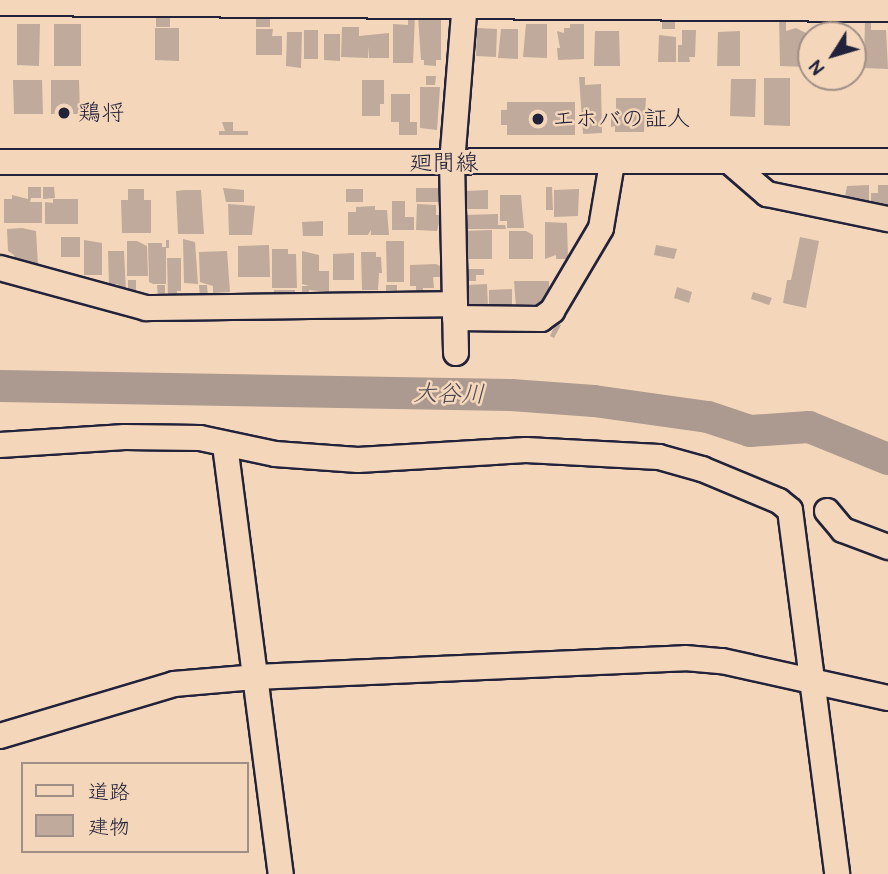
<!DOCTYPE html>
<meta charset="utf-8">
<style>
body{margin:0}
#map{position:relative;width:888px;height:874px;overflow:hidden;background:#f4d7ba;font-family:Pangolin,"Klee One",sans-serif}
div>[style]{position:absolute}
.river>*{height:32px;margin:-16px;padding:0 16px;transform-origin:16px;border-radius:16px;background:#ac998f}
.building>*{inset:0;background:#c0aa9b}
.roads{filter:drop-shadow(2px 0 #22223b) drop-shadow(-2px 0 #22223b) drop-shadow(0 2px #22223b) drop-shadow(0 -2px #22223b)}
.minor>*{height:24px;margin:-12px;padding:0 12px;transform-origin:12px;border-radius:12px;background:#f4d7ba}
.dots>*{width:19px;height:19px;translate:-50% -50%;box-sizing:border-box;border:4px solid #f4d7ba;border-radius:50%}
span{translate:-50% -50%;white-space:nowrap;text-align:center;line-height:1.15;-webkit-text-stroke:5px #f4d7ba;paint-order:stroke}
.poi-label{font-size:23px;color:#22223b}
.left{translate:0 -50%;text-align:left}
.street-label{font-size:23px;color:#22223b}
.water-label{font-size:24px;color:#4b4654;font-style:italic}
.legend{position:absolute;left:21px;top:762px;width:228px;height:91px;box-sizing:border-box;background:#f4d7ba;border:2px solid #a08f87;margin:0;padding:9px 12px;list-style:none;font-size:21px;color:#22223b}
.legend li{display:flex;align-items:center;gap:14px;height:35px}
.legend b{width:35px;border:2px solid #a08f87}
.north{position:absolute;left:797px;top:21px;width:70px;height:70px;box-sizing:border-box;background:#f4d7ba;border:2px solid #a08f87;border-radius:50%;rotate:233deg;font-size:19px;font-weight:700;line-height:28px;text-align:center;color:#22223b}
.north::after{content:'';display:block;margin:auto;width:24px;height:32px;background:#22223b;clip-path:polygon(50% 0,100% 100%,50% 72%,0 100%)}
</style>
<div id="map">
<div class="river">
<div style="left:0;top:386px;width:511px;rotate:1.01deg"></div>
<div style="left:511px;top:395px;width:83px;rotate:4.1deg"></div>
<div style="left:594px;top:401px;width:115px;rotate:8deg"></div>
<div style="left:708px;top:417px;width:44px;rotate:18.4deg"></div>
<div style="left:750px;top:431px;width:59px;rotate:-3.9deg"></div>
<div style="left:809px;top:427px;width:85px;rotate:22.1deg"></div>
</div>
<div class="building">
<div style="clip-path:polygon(156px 13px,170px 13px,170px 27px,156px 27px)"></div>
<div style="clip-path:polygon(256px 14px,270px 14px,270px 27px,256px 27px)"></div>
<div style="clip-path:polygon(408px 14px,415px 15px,413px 63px,393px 63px,393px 24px,408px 25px)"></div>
<div style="clip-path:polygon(418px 16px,441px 19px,441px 60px,436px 60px,436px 66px,424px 65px,424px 60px,421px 60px)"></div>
<div style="clip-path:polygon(662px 17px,675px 17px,675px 29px,662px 29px)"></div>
<div style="clip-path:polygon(779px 17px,786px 17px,786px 31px,796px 28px,808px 34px,806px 67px,780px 66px)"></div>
<div style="clip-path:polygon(865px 17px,871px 17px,871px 30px,886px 30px,888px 69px,864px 68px)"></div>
<div style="clip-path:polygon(17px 24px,40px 24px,39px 66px,17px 65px)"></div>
<div style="clip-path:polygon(54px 24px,81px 24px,81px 66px,54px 66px)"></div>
<div style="clip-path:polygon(526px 24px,547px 24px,547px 58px,523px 57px)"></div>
<div style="clip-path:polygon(570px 24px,584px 24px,584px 59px,558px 60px,557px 48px,560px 48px,557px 31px,564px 33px,564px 28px,570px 28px)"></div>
<div style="clip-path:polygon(342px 27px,359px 27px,359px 36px,389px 33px,389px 58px,369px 58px,369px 46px,368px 58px,341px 57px)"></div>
<div style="clip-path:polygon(155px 28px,179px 28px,179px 61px,155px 60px)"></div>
<div style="clip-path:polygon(477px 28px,497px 29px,496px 57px,476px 56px)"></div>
<div style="clip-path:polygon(256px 29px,273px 29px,272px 36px,282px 36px,282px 55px,256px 55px)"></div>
<div style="clip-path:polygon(501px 29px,518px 29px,518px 59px,498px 58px)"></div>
<div style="clip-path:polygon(304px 30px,318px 30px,318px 59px,304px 59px)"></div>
<div style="clip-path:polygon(682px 30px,696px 30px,695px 57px,689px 57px,690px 62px,678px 62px,678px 45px,682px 45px)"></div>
<div style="clip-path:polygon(595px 31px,619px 31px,620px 66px,594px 66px)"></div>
<div style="clip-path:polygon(740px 31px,740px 66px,717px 66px,718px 32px)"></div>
<div style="clip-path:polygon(287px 32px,302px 32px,301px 68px,286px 66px)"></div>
<div style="clip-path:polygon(324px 34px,340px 34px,340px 61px,324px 60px)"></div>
<div style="clip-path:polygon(853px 34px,860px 34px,859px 62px,853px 62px)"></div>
<div style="clip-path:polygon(659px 35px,676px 37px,676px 62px,658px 62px)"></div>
<div style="clip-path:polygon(426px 76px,436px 76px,435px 85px,426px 85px)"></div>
<div style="clip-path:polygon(579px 77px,585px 77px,585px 85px,601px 84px,602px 133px,583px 134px)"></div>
<div style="clip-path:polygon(764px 78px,790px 78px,790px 126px,764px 125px)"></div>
<div style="clip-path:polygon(731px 79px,756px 79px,755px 117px,730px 116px)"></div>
<div style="clip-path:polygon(13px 80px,42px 80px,43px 114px,14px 114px)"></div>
<div style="clip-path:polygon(51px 80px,79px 80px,80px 114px,51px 114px)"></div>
<div style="clip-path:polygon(362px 80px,384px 80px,384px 104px,380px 104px,380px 116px,362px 116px)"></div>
<div style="clip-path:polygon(420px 87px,440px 87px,437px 130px,420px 128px)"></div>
<div style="clip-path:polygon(391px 94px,410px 94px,410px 122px,417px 122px,417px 135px,399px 135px,399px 122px,391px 122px)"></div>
<div style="clip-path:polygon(616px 98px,646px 98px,644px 132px,615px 132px,615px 126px,611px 127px,611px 112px,616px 111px)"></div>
<div style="clip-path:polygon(507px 102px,575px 102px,575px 135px,507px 135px,507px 125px,501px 125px,501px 110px,507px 110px)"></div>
<div style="clip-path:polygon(222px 122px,233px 122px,233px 131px,248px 131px,248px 135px,219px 135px,219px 131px,225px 131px)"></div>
<div style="clip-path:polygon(869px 185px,869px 202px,845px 197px,847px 186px)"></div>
<div style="clip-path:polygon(878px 185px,888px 185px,888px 207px,871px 203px,871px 193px,878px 193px)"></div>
<div style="clip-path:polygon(28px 187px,41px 187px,41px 198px,31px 198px,30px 202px,42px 202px,42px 223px,4px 223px,4px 199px,12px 199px,12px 195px,28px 199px)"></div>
<div style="clip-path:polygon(43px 187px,54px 187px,55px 198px,43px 199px)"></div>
<div style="clip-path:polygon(546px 187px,552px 187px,553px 210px,546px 210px)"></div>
<div style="clip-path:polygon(223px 188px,244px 190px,244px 202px,226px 202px)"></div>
<div style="clip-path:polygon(416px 188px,441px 188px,441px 202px,416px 202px)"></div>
<div style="clip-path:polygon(128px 189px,144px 189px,144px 200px,151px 200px,151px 233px,122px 233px,121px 200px,128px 200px)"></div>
<div style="clip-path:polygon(346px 189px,363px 189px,363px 202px,346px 202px)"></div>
<div style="clip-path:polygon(579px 189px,578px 216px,554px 217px,554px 190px)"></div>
<div style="clip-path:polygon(185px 190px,201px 190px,204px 234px,178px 234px,176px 191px)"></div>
<div style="clip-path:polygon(488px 190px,488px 209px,466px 209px,465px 191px)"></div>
<div style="clip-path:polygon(500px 195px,521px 195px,524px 228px,507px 228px,507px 221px,500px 221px)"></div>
<div style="clip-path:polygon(53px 199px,78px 199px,78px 224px,45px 224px,45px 202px,53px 203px)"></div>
<div style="clip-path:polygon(392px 201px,405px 201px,405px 217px,414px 217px,414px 230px,392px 230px)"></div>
<div style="clip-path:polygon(228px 204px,255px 206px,252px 235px,229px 235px)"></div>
<div style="clip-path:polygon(417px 204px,436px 205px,436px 215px,441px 215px,437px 231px,416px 230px)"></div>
<div style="clip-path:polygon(375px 206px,375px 210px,387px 210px,389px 235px,371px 235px,371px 230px,368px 235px,348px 235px,348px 212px,356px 212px,356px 207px)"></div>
<div style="clip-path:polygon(498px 214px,498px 225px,505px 225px,506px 229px,464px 229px,463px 215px)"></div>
<div style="clip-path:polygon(323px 221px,323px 236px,303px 236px,302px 222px)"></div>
<div style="clip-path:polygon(545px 222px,567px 223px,568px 259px,556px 259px,556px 255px,545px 259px)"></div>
<div style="clip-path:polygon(22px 228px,36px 231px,38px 265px,15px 262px,14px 255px,8px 251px,7px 229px)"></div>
<div style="clip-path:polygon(492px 230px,492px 259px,465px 259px,467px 239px,462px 239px,462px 231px)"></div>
<div style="clip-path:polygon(509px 231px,526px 231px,533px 235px,533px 259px,509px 259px)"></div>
<div style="clip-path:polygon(61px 237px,80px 237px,80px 257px,61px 257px)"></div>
<div style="clip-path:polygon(800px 237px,819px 241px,806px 308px,783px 303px,787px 280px,791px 280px)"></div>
<div style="clip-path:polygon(183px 239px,195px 242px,198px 284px,184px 283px)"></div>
<div style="clip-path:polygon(84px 240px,102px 243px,102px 275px,84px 275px)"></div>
<div style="clip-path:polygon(166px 240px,169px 240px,169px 248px,166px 248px,166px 284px,153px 284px,149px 282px,148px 243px,162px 243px,162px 247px,166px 247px)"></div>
<div style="clip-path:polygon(127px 241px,137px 241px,147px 246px,148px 276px,127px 276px)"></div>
<div style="clip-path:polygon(386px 241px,404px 241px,404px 282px,387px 282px)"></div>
<div style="clip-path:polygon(269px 245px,270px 277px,238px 277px,238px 246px)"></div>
<div style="clip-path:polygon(656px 245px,677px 249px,674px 259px,654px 255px)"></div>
<div style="clip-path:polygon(272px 249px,288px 249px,288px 254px,296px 254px,297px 288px,272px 288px)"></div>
<div style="clip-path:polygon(108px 251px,124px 251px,126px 292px,118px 292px,118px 284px,109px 286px)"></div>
<div style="clip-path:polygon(227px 251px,230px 292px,213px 293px,213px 286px,200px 282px,199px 252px)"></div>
<div style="clip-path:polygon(302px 251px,319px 255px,319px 271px,329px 271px,329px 292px,309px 290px,309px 298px,302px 298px,302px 286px,309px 286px,302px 284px)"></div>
<div style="clip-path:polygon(361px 252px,376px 252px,376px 257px,381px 257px,382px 273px,379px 273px,378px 290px,362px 290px)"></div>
<div style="clip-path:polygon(354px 253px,354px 280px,333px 280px,333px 254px)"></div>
<div style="clip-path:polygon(167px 258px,181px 258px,181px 291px,177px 291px,177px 298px,168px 298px)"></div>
<div style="clip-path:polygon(436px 264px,440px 266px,440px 277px,433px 277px,434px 288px,423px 288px,423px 294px,416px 294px,416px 286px,410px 286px,410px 265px)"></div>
<div style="clip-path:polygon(464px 269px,484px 269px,484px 275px,476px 275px,476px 281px,464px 281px)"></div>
<div style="clip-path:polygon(128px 280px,136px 280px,136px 293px,128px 292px)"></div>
<div style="clip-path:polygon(514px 281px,549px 281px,549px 294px,545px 294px,545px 302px,540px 304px,540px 308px,516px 308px)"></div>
<div style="clip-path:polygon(487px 284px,488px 308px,468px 309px,467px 285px)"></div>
<div style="clip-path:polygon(157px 285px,165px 285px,165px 299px,158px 299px)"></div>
<div style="clip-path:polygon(199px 285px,207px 285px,208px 298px,200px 299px)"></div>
<div style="clip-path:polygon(386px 285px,397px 285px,397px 296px,386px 296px)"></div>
<div style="clip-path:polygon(677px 287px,692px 292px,689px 303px,674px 298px)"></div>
<div style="clip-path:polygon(512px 289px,512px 308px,489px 308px,489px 290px)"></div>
<div style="clip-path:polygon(274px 290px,295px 290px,295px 298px,274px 298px)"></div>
<div style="clip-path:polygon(753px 292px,772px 298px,769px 305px,751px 299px)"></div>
<div style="clip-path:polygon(556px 323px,561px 325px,554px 338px,550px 336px)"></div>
</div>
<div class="roads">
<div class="minor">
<div style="left:0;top:3px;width:888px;rotate:0.39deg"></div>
<div style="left:0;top:162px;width:888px;rotate:-0.06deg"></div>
<div style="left:731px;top:163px;width:48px;rotate:40.7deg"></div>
<div style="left:767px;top:194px;width:124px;rotate:11.7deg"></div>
<div style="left:0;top:268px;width:151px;rotate:15.3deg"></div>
<div style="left:146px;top:308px;width:309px;rotate:-0.7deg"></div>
<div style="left:455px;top:304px;width:141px;rotate:-91.2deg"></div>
<div style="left:452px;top:163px;width:164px;rotate:-85.4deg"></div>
<div style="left:455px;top:304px;width:49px;rotate:88.8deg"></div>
<div style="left:455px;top:318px;width:86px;rotate:0.7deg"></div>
<div style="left:541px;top:319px;width:14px;rotate:-36deg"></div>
<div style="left:552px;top:311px;width:96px;rotate:-59.4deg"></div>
<div style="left:601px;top:228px;width:66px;rotate:-80.4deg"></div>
<div style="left:0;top:445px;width:125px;rotate:-3.7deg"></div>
<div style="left:125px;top:437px;width:75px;rotate:0.8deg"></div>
<div style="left:200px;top:438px;width:77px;rotate:12deg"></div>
<div style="left:275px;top:454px;width:83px;rotate:4.1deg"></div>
<div style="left:358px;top:460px;width:168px;rotate:-3.4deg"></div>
<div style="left:526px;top:450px;width:133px;rotate:3deg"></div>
<div style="left:659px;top:457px;width:45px;rotate:15.6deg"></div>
<div style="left:702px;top:469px;width:83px;rotate:22.6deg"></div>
<div style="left:779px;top:501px;width:14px;rotate:39deg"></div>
<div style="left:790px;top:510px;width:367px;rotate:82.6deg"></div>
<div style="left:225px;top:445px;width:433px;rotate:82.6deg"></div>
<div style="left:827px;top:511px;width:25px;rotate:50deg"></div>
<div style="left:843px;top:530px;width:48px;rotate:20.7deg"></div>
<div style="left:0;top:736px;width:182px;rotate:-16.6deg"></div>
<div style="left:174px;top:684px;width:81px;rotate:-4.9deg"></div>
<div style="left:255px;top:677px;width:430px;rotate:-2.5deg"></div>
<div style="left:685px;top:658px;width:37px;rotate:5deg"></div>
<div style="left:722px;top:661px;width:170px;rotate:12.6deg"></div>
</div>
</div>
<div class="dots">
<div style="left:64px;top:113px;background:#22223b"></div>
<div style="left:538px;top:119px;background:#22223b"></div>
</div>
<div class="poi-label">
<span class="left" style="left:78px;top:113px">鶏将</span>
<span class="left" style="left:552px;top:119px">エホバの証人</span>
</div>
<div class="street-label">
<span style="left:444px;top:163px">廻間線</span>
</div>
<div class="water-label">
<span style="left:449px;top:394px;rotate:1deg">大谷川</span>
</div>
<ul class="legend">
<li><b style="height:9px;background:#f4d7ba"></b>道路</li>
<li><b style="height:19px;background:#c0aa9b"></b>建物</li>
</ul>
<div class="north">N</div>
</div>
